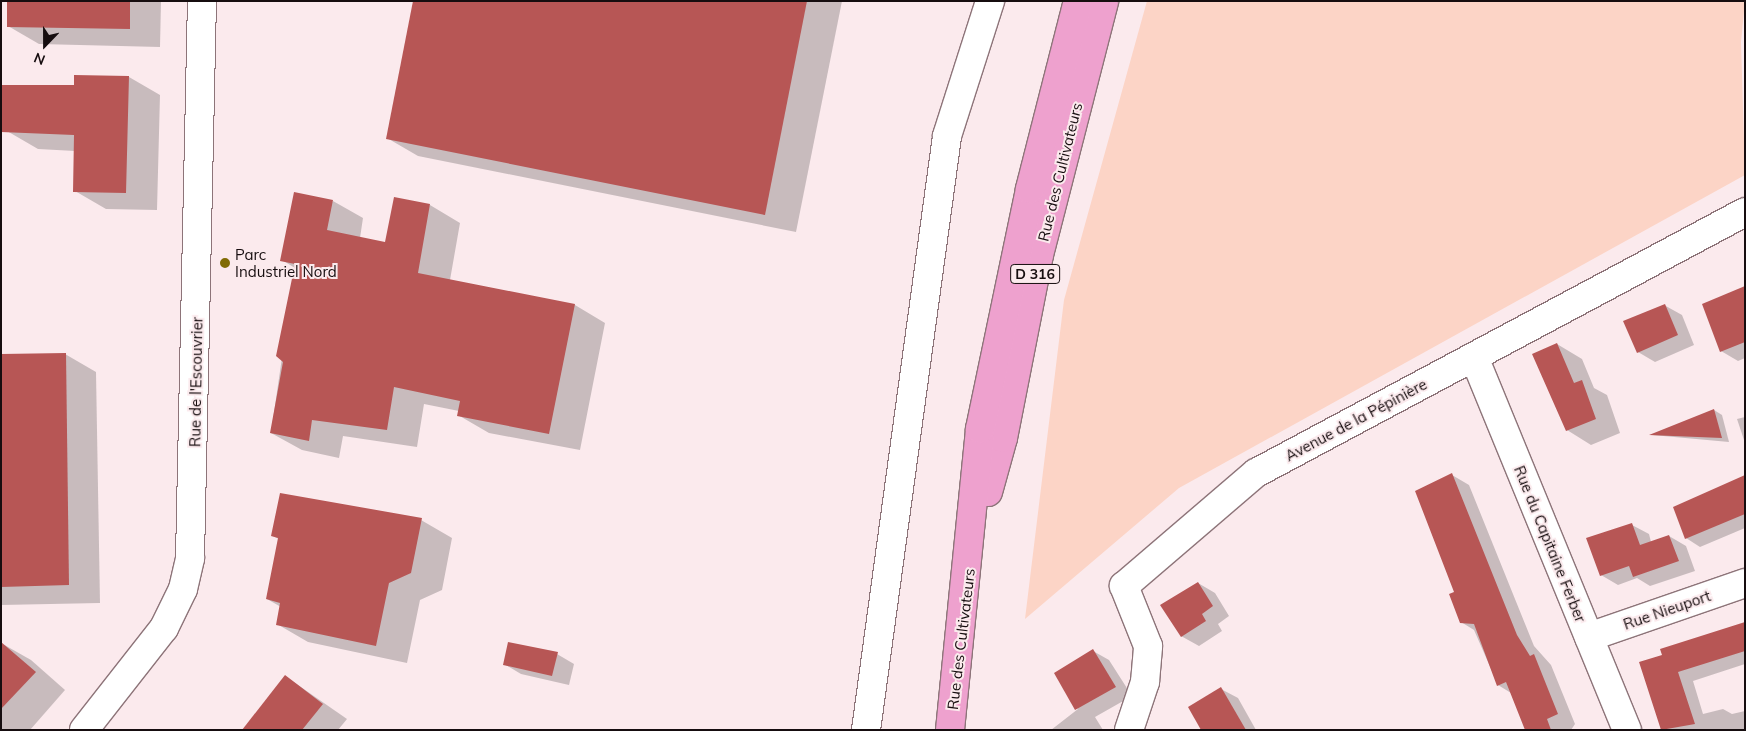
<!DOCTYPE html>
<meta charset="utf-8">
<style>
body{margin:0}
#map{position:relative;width:1746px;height:731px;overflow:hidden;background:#fbeaed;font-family:Mulish,sans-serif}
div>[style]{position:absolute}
.green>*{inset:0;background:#fcd4c6}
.shadow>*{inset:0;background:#0003}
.building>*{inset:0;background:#b75655}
.roads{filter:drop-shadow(1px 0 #8d7479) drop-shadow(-1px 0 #8d7479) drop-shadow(0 1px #8d7479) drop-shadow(0 -1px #8d7479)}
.minor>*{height:28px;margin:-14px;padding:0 14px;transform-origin:14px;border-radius:14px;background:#fff}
.major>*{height:28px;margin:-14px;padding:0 14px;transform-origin:14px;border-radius:14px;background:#eea1ce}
.dots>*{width:14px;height:14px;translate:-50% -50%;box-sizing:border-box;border:2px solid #fbeaed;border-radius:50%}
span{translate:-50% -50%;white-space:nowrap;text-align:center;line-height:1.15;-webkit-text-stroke:4px #fbeaed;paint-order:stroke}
.shield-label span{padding:1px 4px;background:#fbeaed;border:1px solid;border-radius:4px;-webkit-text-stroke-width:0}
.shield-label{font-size:14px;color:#160d0f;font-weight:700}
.street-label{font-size:15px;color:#160d0f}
.poi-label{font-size:15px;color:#160d0f}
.left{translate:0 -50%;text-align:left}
.frame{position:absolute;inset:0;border:2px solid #160d0f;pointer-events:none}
.north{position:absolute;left:20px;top:20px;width:50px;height:50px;-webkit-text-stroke:4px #fbeaed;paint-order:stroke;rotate:202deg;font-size:14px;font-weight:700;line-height:20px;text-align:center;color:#160d0f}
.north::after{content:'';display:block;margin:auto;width:18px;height:22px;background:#160d0f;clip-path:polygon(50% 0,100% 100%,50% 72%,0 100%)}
</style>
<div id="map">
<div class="green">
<div style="clip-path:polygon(1147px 1px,1745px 1px,1741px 42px,1745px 175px,1179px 488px,1025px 619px,1064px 300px)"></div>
</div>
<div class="shadow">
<div style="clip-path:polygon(8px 1px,161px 1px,160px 47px,39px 44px,8px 26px)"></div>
<div style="clip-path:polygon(414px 1px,842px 1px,796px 232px,418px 156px,387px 138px)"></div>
<div style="clip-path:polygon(129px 77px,160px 95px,157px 210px,106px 209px,75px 191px,75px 151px,38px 149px,7px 131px,76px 86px)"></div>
<div style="clip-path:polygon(333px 201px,363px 218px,360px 238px,386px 243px,430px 205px,460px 223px,450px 280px,575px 305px,605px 323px,580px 450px,489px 433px,458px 415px,459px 411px,424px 404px,417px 447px,343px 436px,339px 458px,302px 450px,271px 433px,295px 268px,282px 260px)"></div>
<div style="clip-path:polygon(1745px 290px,1745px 358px,1738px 361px,1721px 351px)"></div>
<div style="clip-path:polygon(1664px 305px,1682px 315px,1694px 345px,1655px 362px,1638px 352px)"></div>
<div style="clip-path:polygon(1557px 344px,1582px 359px,1594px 388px,1607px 395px,1620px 433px,1591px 445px,1567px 430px)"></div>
<div style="clip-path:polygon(65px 354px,96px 372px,100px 603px,1px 605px,1px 356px)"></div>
<div style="clip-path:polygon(1714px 410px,1722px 415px,1729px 442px,1652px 435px)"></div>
<div style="clip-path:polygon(1745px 417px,1745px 443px,1737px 419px)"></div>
<div style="clip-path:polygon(1452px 475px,1469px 485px,1534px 646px,1551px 665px,1575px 724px,1571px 730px,1527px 730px,1511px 693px,1498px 685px,1474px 630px,1461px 622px,1455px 593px)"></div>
<div style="clip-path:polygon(1745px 477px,1745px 528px,1700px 547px,1686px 538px)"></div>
<div style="clip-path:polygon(421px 520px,452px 538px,442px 590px,420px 600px,407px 663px,308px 642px,277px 624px,281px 607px,267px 599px,279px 539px,273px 536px)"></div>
<div style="clip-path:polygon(1632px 525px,1649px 534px,1651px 542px,1669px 536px,1686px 546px,1695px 571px,1650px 586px,1637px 578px,1618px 585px,1601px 575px)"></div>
<div style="clip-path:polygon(1198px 583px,1215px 593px,1229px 616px,1218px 624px,1222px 631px,1199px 646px,1181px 636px)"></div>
<div style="clip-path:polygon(1745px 628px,1745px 664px,1693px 681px,1703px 714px,1723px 709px,1732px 714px,1745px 711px,1745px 730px,1663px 730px,1640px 663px)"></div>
<div style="clip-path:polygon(1px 643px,31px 660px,65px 690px,30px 730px,1px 730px)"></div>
<div style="clip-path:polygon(1093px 651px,1109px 660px,1132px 696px,1095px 717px,1103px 730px,1051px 730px,1078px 709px,1055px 673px)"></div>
<div style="clip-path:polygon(557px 654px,574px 664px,569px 685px,521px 674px,504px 664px)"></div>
<div style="clip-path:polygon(285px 676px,347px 719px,338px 730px,243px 730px)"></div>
<div style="clip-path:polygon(1221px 689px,1238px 698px,1256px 730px,1206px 730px)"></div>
</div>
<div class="building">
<div style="clip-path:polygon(7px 1px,130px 1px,130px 29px,7px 27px)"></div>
<div style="clip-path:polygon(413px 1px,807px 1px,765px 215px,386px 139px)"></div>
<div style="clip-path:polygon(74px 75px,129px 76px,126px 193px,73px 192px,74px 135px,1px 132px,1px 85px,74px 85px)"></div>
<div style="clip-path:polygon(294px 192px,333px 200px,327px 230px,385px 242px,394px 197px,430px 204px,418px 273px,575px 304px,549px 434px,457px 416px,460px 401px,394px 387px,387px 430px,312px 420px,309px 441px,270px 433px,283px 362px,276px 356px,295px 264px,280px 261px)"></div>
<div style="clip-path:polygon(1745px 286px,1745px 342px,1720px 352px,1702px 304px)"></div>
<div style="clip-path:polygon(1665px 304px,1678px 335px,1637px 353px,1623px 321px)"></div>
<div style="clip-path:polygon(1557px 343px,1574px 383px,1582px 380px,1596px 419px,1566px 431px,1532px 354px)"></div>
<div style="clip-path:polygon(66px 353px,69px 585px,1px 587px,1px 354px)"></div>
<div style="clip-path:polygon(1714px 409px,1722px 438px,1649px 435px)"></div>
<div style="clip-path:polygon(1452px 473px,1517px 635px,1530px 656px,1534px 654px,1558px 714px,1547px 719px,1551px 730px,1525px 730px,1506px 682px,1497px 686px,1474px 624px,1460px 623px,1449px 594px,1454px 592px,1415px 491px)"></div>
<div style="clip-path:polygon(1745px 475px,1745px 514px,1685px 539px,1673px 507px)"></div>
<div style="clip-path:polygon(280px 493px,422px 518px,411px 573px,389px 583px,376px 646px,276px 625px,280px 603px,266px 599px,278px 538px,271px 536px)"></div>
<div style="clip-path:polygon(1632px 523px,1640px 545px,1669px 535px,1679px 561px,1633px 577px,1629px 566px,1600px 576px,1586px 538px)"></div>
<div style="clip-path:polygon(1198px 582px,1213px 606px,1202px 614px,1206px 621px,1181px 637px,1160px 605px)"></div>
<div style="clip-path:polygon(1745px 622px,1745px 651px,1678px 672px,1695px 724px,1661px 730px,1639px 662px,1662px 655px,1660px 649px)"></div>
<div style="clip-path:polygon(1px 642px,36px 672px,1px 709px)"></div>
<div style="clip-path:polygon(508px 642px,558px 652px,552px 676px,503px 665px)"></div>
<div style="clip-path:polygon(1093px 649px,1116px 687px,1075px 710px,1054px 673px)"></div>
<div style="clip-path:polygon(285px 675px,323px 704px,302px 730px,242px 730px)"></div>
<div style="clip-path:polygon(1221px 687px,1246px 730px,1201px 730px,1188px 707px)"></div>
</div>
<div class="roads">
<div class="minor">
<div style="left:1474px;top:357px;width:403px;rotate:67.7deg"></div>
<div style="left:1589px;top:637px;width:165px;rotate:-19.1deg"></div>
<div style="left:84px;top:730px;width:130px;rotate:-51.9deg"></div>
<div style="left:164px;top:628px;width:43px;rotate:-64deg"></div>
<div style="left:183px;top:589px;width:32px;rotate:-77deg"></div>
<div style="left:190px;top:558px;width:557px;rotate:-88.77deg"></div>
<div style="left:866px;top:730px;width:599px;rotate:-82.23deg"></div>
<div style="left:947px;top:136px;width:142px;rotate:-72.3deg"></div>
<div style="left:1129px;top:730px;width:51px;rotate:-71.6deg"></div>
<div style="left:1145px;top:682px;width:36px;rotate:-85deg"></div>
<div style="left:1148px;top:646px;width:65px;rotate:-111.8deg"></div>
<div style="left:1124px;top:586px;width:174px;rotate:-40.6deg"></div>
<div style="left:1256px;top:473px;width:554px;rotate:-28.09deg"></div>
</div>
<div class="major">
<div style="left:988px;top:492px;width:56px;rotate:-74.5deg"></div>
<div style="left:1003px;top:438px;width:187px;rotate:-78.9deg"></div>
<div style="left:1039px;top:255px;width:262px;rotate:-75.6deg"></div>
<div style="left:950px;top:730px;width:302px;rotate:-84.3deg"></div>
<div style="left:980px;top:429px;width:245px;rotate:-78.2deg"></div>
<div style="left:1030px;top:189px;width:194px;rotate:-75.7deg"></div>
</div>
</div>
<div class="dots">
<div style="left:225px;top:263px;background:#806b04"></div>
</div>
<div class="shield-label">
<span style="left:1035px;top:274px">D 316</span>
</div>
<div class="street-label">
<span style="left:1060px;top:172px;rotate:-76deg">Rue des Cultivateurs</span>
<span style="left:196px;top:382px;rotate:-89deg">Rue de l'Escouvrier</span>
<span style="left:1356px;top:420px;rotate:-28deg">Avenue de la Pépinière</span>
<span style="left:1550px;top:544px;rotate:68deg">Rue du Capitaine Ferber</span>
<span style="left:1667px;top:610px;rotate:-19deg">Rue Nieuport</span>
<span style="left:961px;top:639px;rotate:-83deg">Rue des Cultivateurs</span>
</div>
<div class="poi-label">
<span class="left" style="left:235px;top:263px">Parc<br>Industriel Nord</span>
</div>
<div class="frame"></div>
<div class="north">N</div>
</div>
